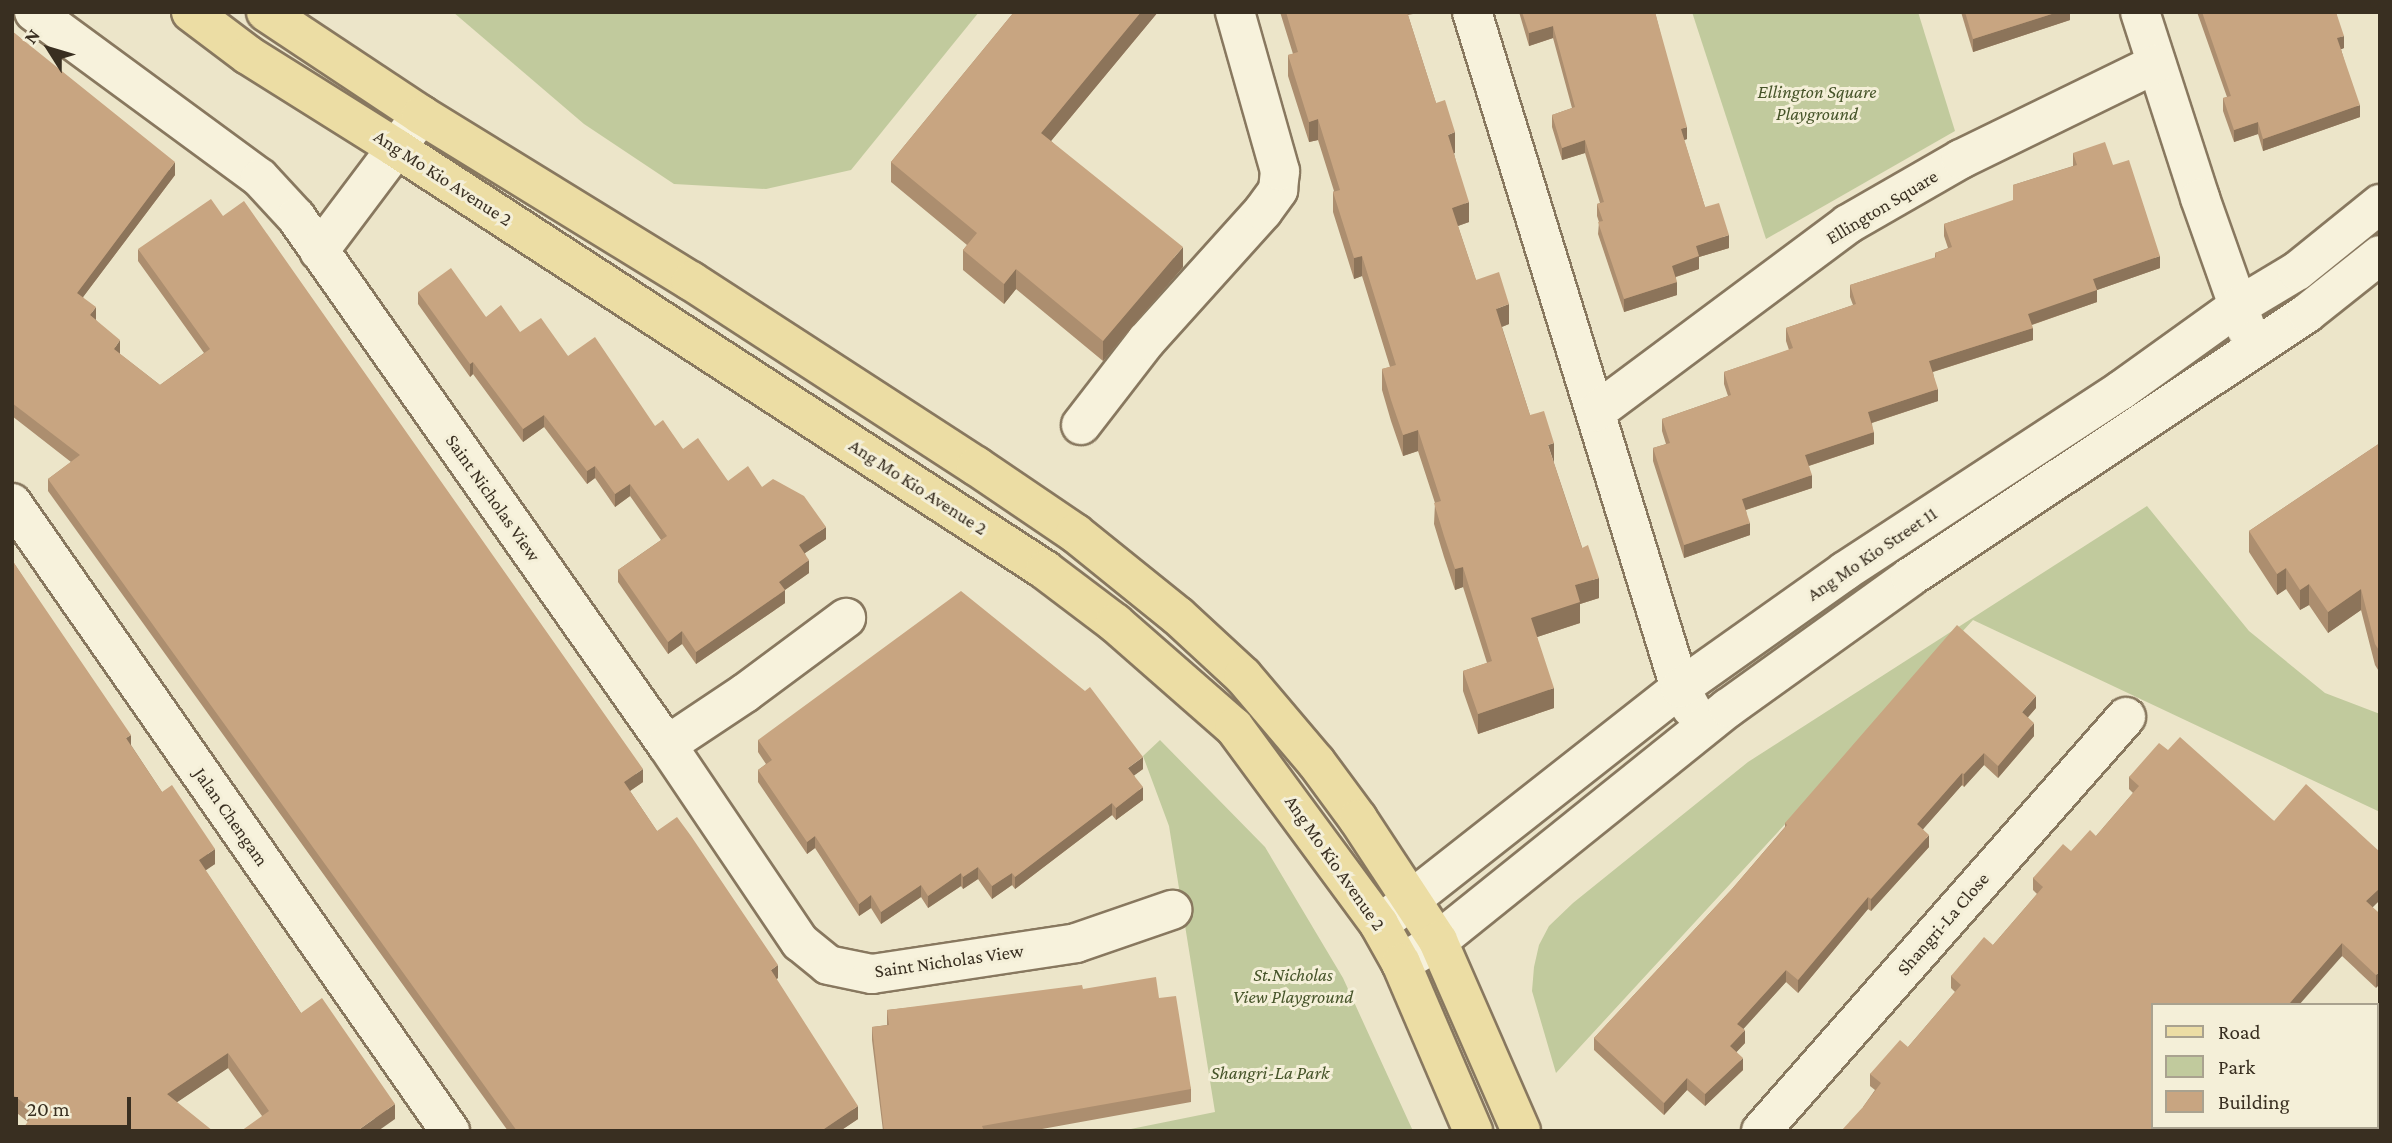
<!DOCTYPE html>
<style>
body{margin:0}
#map{position:relative;width:2392px;height:1143px;overflow:hidden;background:#ece5c9;font-family:"Crimson Pro",serif}
div>[style]{position:absolute}
.green>*{inset:0;background:#c1ca9d}
.roads{filter:drop-shadow(2px 0 #88785f) drop-shadow(-2px 0 #88785f) drop-shadow(0 2px #88785f) drop-shadow(0 -2px #88785f)}
.minor>*{height:38px;margin:-19px;padding:0 19px;transform-origin:19px;border-radius:19px;background:#f7f2dc}
.major>*{height:38px;margin:-19px;padding:0 19px;transform-origin:19px;border-radius:19px;background:#ecdda4}
.wall>*{inset:0;background:#ac8e6f}
.shaded-wall>*{inset:0;background:#8c745a}
.building>*{inset:0;background:#c8a581}
span{translate:-50% -50%;white-space:nowrap;text-align:center;line-height:1.15;-webkit-text-stroke:6px #f4efd8;paint-order:stroke}
.park-label{font-size:19px;color:#465429;font-style:italic}
.street-label{font-size:19px;color:#392f21}
.frame{position:absolute;inset:0;border:14px solid #392f21;pointer-events:none}
.legend{position:absolute;left:2151px;top:1003px;width:228px;height:126px;box-sizing:border-box;background:#f4efd8;border:2px solid #a9a28f;margin:0;padding:9px 12px;list-style:none;font-size:21px;color:#392f21}
.legend li{display:flex;align-items:center;gap:14px;height:35px}
.legend b{width:35px;border:2px solid #a9a28f}
.north{position:absolute;left:14px;top:14px;width:70px;height:70px;-webkit-text-stroke:5px #f4efd8;paint-order:stroke;rotate:307deg;font-size:19px;font-weight:700;line-height:28px;text-align:center;color:#392f21}
.north::after{content:'';display:block;margin:auto;width:24px;height:32px;background:#392f21;clip-path:polygon(50% 0,100% 100%,50% 72%,0 100%)}
.scale{position:absolute;left:14px;top:1097px;width:117px;height:32px;box-sizing:border-box;border:4px solid #392f21;border-top:0;padding-left:9px;font-size:21px;line-height:24px;white-space:nowrap;color:#392f21;-webkit-text-stroke:5px #f4efd8;paint-order:stroke}
</style>
<div id="map">
<div class="green">
<div style="clip-path:polygon(453px 12px,979px 12px,851px 170px,766px 189px,674px 184px,584px 124px)"></div>
<div style="clip-path:polygon(1692px 12px,1918px 12px,1955px 131px,1766px 239px)"></div>
<div style="clip-path:polygon(2147px 506px,2249px 631px,2325px 693px,2380px 714px,2380px 812px,1973px 620px,1556px 1073px,1532px 991px,1534px 967px,1539px 945px,1549px 926px,1573px 903px,1748px 762px)"></div>
<div style="clip-path:polygon(1160px 740px,1265px 847px,1343px 978px,1413px 1131px,1121px 1131px,1215px 1112px,1169px 826px,1143px 756px)"></div>
</div>
<div class="roads">
<div class="minor">
<div style="left:34px;top:12px;width:280px;rotate:36.3deg"></div>
<div style="left:260px;top:178px;width:53px;rotate:47.3deg"></div>
<div style="left:296px;top:217px;width:645px;rotate:54.91deg"></div>
<div style="left:667px;top:745px;width:238px;rotate:56deg"></div>
<div style="left:800px;top:942px;width:36px;rotate:39deg"></div>
<div style="left:828px;top:965px;width:45px;rotate:11.6deg"></div>
<div style="left:872px;top:974px;width:206px;rotate:-8.6deg"></div>
<div style="left:1076px;top:943px;width:102px;rotate:-19deg"></div>
<div style="left:1472px;top:12px;width:707px;rotate:72.9deg"></div>
<div style="left:1680px;top:688px;width:23px;rotate:61deg"></div>
<div style="left:2140px;top:12px;width:195px;rotate:72.1deg"></div>
<div style="left:2200px;top:198px;width:141px;rotate:70.5deg"></div>
<div style="left:319px;top:251px;width:170px;rotate:-53.1deg"></div>
<div style="left:1596px;top:412px;width:314px;rotate:-36.7deg"></div>
<div style="left:1848px;top:224px;width:130px;rotate:-29.9deg"></div>
<div style="left:1961px;top:159px;width:217px;rotate:-26deg"></div>
<div style="left:1081px;top:425px;width:106px;rotate:-52.3deg"></div>
<div style="left:1146px;top:341px;width:175px;rotate:-48deg"></div>
<div style="left:1263px;top:211px;width:26px;rotate:-54deg"></div>
<div style="left:1278px;top:190px;width:19px;rotate:-84deg"></div>
<div style="left:1280px;top:171px;width:165px;rotate:-105.8deg"></div>
<div style="left:12px;top:503px;width:766px;rotate:55.11deg"></div>
<div style="left:667px;top:745px;width:94px;rotate:-33.7deg"></div>
<div style="left:745px;top:693px;width:126px;rotate:-36.6deg"></div>
<div style="left:1384px;top:921px;width:377px;rotate:-38.2deg"></div>
<div style="left:1680px;top:688px;width:202px;rotate:-35.3deg"></div>
<div style="left:1845px;top:571px;width:329px;rotate:-33.2deg"></div>
<div style="left:2120px;top:391px;width:144px;rotate:-35.7deg"></div>
<div style="left:2237px;top:307px;width:70px;rotate:-31deg"></div>
<div style="left:2297px;top:271px;width:107px;rotate:-38.9deg"></div>
<div style="left:1401px;top:963px;width:43px;rotate:-30.7deg"></div>
<div style="left:1438px;top:941px;width:372px;rotate:-38.8deg"></div>
<div style="left:1728px;top:708px;width:224px;rotate:-35.7deg"></div>
<div style="left:1910px;top:577px;width:477px;rotate:-33.6deg"></div>
<div style="left:2307px;top:313px;width:93px;rotate:-38.5deg"></div>
<div style="left:1761px;top:1131px;width:552px;rotate:-48.6deg"></div>
<div style="left:2281px;top:1131px;width:5px;rotate:-53deg"></div>
</div>
<div class="major">
<div style="left:191px;top:12px;width:71px;rotate:37deg"></div>
<div style="left:248px;top:55px;width:175px;rotate:32.1deg"></div>
<div style="left:396px;top:148px;width:774px;rotate:33.03deg"></div>
<div style="left:1045px;top:570px;width:88px;rotate:37.1deg"></div>
<div style="left:1115px;top:623px;width:158px;rotate:41.2deg"></div>
<div style="left:1234px;top:727px;width:245px;rotate:53.6deg"></div>
<div style="left:1379px;top:924px;width:45px;rotate:60.6deg"></div>
<div style="left:1401px;top:963px;width:183px;rotate:66.8deg"></div>
<div style="left:266px;top:12px;width:186px;rotate:33.6deg"></div>
<div style="left:421px;top:115px;width:317px;rotate:31.6deg"></div>
<div style="left:691px;top:281px;width:340px;rotate:33deg"></div>
<div style="left:976px;top:466px;width:120px;rotate:34.1deg"></div>
<div style="left:1075px;top:533px;width:132px;rotate:38.9deg"></div>
<div style="left:1178px;top:616px;width:88px;rotate:42.7deg"></div>
<div style="left:1243px;top:676px;width:113px;rotate:49.7deg"></div>
<div style="left:1316px;top:762px;width:71px;rotate:53.6deg"></div>
<div style="left:1358px;top:819px;width:146px;rotate:56.7deg"></div>
<div style="left:1438px;top:941px;width:207px;rotate:66.4deg"></div>
</div>
</div>
<div class="wall">
<div style="clip-path:polygon(1014px 12px,1158px 12px,1051px 141px,1183px 267px,1103px 361px,1016px 289px,1004px 304px,963px 270px,963px 250px,967px 245px,891px 182px,891px 162px)"></div>
<div style="clip-path:polygon(1280px 12px,1413px 12px,1413px 14px,1408px 15px,1436px 103px,1455px 153px,1454px 153px,1469px 222px,1458px 226px,1476px 280px,1509px 324px,1502px 327px,1530px 415px,1554px 463px,1599px 598px,1580px 604px,1580px 623px,1537px 637px,1554px 708px,1478px 734px,1463px 691px,1463px 671px,1487px 663px,1463px 587px,1455px 590px,1444px 557px,1434px 524px,1435px 503px,1418px 451px,1403px 456px,1391px 421px,1382px 390px,1382px 369px,1390px 367px,1362px 276px,1354px 279px,1333px 212px,1333px 192px,1334px 191px,1318px 140px,1309px 142px,1288px 76px,1288px 55px,1293px 54px)"></div>
<div style="clip-path:polygon(1519px 12px,1655px 12px,1687px 139px,1684px 140px,1705px 207px,1729px 248px,1699px 257px,1699px 269px,1676px 277px,1677px 295px,1624px 312px,1598px 234px,1599px 222px,1597px 216px,1597px 204px,1600px 203px,1585px 153px,1562px 160px,1552px 127px,1552px 115px,1572px 108px,1553px 38px,1529px 46px)"></div>
<div style="clip-path:polygon(1961px 12px,2070px 12px,2070px 20px,1973px 52px)"></div>
<div style="clip-path:polygon(2197px 12px,2336px 12px,2344px 48px,2341px 49px,2360px 117px,2263px 151px,2258px 134px,2234px 142px,2223px 111px,2223px 98px,2227px 97px)"></div>
<div style="clip-path:polygon(12px 31px,175px 175px,83px 297px,96px 320px,120px 353px,120px 354px,160px 385px,204px 353px,138px 261px,138px 249px,643px 782px,630px 791px,657px 831px,778px 978px,776px 979px,858px 1119px,840px 1131px,508px 1131px,48px 491px,48px 479px,71px 462px,12px 416px)"></div>
<div style="clip-path:polygon(2073px 153px,2113px 165px,2160px 268px,2097px 290px,2097px 302px,2032px 325px,2033px 340px,1933px 372px,1938px 401px,1872px 423px,1874px 444px,1809px 466px,1812px 488px,1746px 510px,1750px 535px,1684px 558px,1653px 461px,1653px 448px,1666px 444px,1662px 431px,1662px 419px,1728px 396px,1724px 384px,1724px 372px,1789px 350px,1786px 341px,1786px 328px,1853px 305px,1850px 297px,1850px 285px,1935px 258px,1935px 253px,1948px 248px,1944px 236px,1944px 224px,2013px 201px,2013px 185px,2073px 166px)"></div>
<div style="clip-path:polygon(418px 292px,486px 317px,568px 356px,683px 449px,728px 481px,762px 487px,826px 539px,805px 553px,809px 573px,785px 590px,785px 603px,696px 664px,682px 644px,668px 654px,618px 582px,618px 570px,661px 540px,630px 496px,615px 507px,595px 478px,587px 484px,544px 427px,523px 442px,473px 374px,470px 377px,418px 304px)"></div>
<div style="clip-path:polygon(2380px 443px,2380px 673px,2375px 665px,2361px 610px,2328px 633px,2309px 605px,2300px 610px,2286px 589px,2277px 595px,2249px 552px,2249px 531px)"></div>
<div style="clip-path:polygon(12px 560px,131px 745px,162px 792px,215px 864px,205px 870px,301px 1013px,395px 1119px,262px 1116px,228px 1068px,177px 1102px,28px 1122px,12px 1109px)"></div>
<div style="clip-path:polygon(2036px 708px,2028px 717px,2034px 736px,1998px 778px,1984px 765px,1964px 787px,1962px 785px,1923px 829px,1929px 847px,1871px 911px,1868px 909px,1798px 993px,1786px 982px,1743px 1029px,1745px 1043px,1736px 1052px,1743px 1070px,1705px 1106px,1687px 1090px,1664px 1115px,1594px 1050px,1594px 1038px,1732px 889px,1785px 827px,1785px 823px)"></div>
<div style="clip-path:polygon(758px 740px,1143px 769px,1134px 775px,1143px 800px,1116px 820px,1112px 815px,1015px 889px,1012px 885px,992px 899px,978px 879px,963px 889px,961px 886px,928px 908px,921px 897px,881px 924px,871px 908px,859px 916px,815px 848px,807px 854px,758px 782px,758px 770px,766px 764px,758px 752px)"></div>
<div style="clip-path:polygon(2168px 750px,2274px 821px,2380px 852px,2380px 900px,2372px 907px,2380px 914px,2376px 988px,2342px 956px,2152px 1127px,2202px 1127px,2199px 1131px,1863px 1107px,1875px 1090px,1870px 1086px,1870px 1074px,1908px 1047px,1955px 992px,1951px 988px,1951px 976px,1993px 945px,2037px 894px,2033px 890px,2033px 878px,2096px 836px,2133px 793px,2129px 789px,2129px 777px)"></div>
<div style="clip-path:polygon(1083px 989px,1159px 998px,1191px 1089px,1191px 1102px,1031px 1131px,883px 1131px,872px 1040px,872px 1027px,887px 1025px,887px 1010px)"></div>
</div>
<div class="shaded-wall">
<div style="clip-path:polygon(1141px 12px,1158px 12px,1041px 153px,1041px 133px)"></div>
<div style="clip-path:polygon(2058px 12px,2070px 12px,2070px 20px,1973px 52px,1973px 39px)"></div>
<div style="clip-path:polygon(1553px 26px,1553px 38px,1529px 46px,1529px 33px)"></div>
<div style="clip-path:polygon(2344px 36px,2344px 48px,2337px 51px,2337px 38px)"></div>
<div style="clip-path:polygon(2360px 105px,2360px 117px,2263px 151px,2263px 139px)"></div>
<div style="clip-path:polygon(1318px 119px,1318px 140px,1309px 142px,1309px 122px)"></div>
<div style="clip-path:polygon(2258px 122px,2258px 134px,2234px 142px,2234px 130px)"></div>
<div style="clip-path:polygon(1687px 127px,1687px 139px,1681px 141px,1681px 129px)"></div>
<div style="clip-path:polygon(1455px 132px,1455px 153px,1448px 155px,1448px 135px)"></div>
<div style="clip-path:polygon(1585px 140px,1585px 153px,1562px 160px,1562px 148px)"></div>
<div style="clip-path:polygon(175px 162px,175px 175px,77px 305px,77px 293px)"></div>
<div style="clip-path:polygon(1469px 202px,1469px 222px,1452px 228px,1452px 208px)"></div>
<div style="clip-path:polygon(1729px 235px,1729px 248px,1699px 257px,1699px 269px,1672px 278px,1672px 266px,1696px 246px)"></div>
<div style="clip-path:polygon(1183px 247px,1183px 267px,1103px 361px,1103px 341px)"></div>
<div style="clip-path:polygon(1362px 256px,1362px 276px,1354px 279px,1354px 258px)"></div>
<div style="clip-path:polygon(2160px 256px,2160px 268px,2097px 290px,2097px 302px,2028px 326px,2028px 314px,2093px 279px)"></div>
<div style="clip-path:polygon(1016px 269px,1016px 289px,1004px 304px,1004px 284px)"></div>
<div style="clip-path:polygon(1677px 282px,1677px 295px,1624px 312px,1624px 299px)"></div>
<div style="clip-path:polygon(1509px 304px,1509px 324px,1496px 329px,1496px 309px)"></div>
<div style="clip-path:polygon(96px 307px,96px 320px,90px 315px)"></div>
<div style="clip-path:polygon(2033px 328px,2033px 340px,1929px 373px,1929px 361px)"></div>
<div style="clip-path:polygon(120px 340px,120px 353px,114px 362px,114px 349px)"></div>
<div style="clip-path:polygon(473px 362px,473px 374px,470px 377px,470px 364px)"></div>
<div style="clip-path:polygon(1938px 389px,1938px 401px,1868px 424px,1868px 412px)"></div>
<div style="clip-path:polygon(544px 415px,544px 427px,523px 442px,523px 429px)"></div>
<div style="clip-path:polygon(1418px 430px,1418px 451px,1403px 456px,1403px 435px)"></div>
<div style="clip-path:polygon(1874px 432px,1874px 444px,1805px 467px,1805px 455px)"></div>
<div style="clip-path:polygon(1554px 443px,1554px 463px,1548px 445px)"></div>
<div style="clip-path:polygon(595px 466px,595px 478px,587px 484px,587px 471px)"></div>
<div style="clip-path:polygon(1812px 475px,1812px 488px,1742px 511px,1742px 499px)"></div>
<div style="clip-path:polygon(630px 484px,630px 496px,615px 507px,615px 494px)"></div>
<div style="clip-path:polygon(1750px 523px,1750px 535px,1684px 558px,1684px 545px)"></div>
<div style="clip-path:polygon(826px 527px,826px 539px,799px 557px,799px 545px)"></div>
<div style="clip-path:polygon(809px 560px,809px 573px,779px 594px,779px 582px)"></div>
<div style="clip-path:polygon(1463px 567px,1463px 587px,1455px 590px,1455px 569px)"></div>
<div style="clip-path:polygon(2286px 568px,2286px 589px,2277px 595px,2277px 574px)"></div>
<div style="clip-path:polygon(1599px 578px,1599px 598px,1580px 604px,1580px 623px,1531px 639px,1531px 618px,1575px 585px)"></div>
<div style="clip-path:polygon(2309px 584px,2309px 605px,2300px 610px,2300px 590px)"></div>
<div style="clip-path:polygon(2361px 589px,2361px 610px,2328px 633px,2328px 612px)"></div>
<div style="clip-path:polygon(785px 590px,785px 603px,696px 664px,696px 652px)"></div>
<div style="clip-path:polygon(682px 631px,682px 644px,668px 654px,668px 642px)"></div>
<div style="clip-path:polygon(1554px 688px,1554px 708px,1478px 734px,1478px 714px)"></div>
<div style="clip-path:polygon(2036px 696px,2036px 708px,2022px 724px,2022px 712px)"></div>
<div style="clip-path:polygon(2034px 723px,2034px 736px,1998px 778px,1998px 766px)"></div>
<div style="clip-path:polygon(131px 735px,131px 749px,126px 738px)"></div>
<div style="clip-path:polygon(1984px 753px,1984px 765px,1964px 787px,1964px 774px)"></div>
<div style="clip-path:polygon(1143px 757px,1143px 769px,1128px 780px,1128px 768px)"></div>
<div style="clip-path:polygon(643px 769px,643px 782px,624px 795px,624px 782px)"></div>
<div style="clip-path:polygon(1962px 773px,1962px 785px,1917px 836px,1917px 824px)"></div>
<div style="clip-path:polygon(1143px 787px,1143px 800px,1116px 820px,1116px 808px)"></div>
<div style="clip-path:polygon(1112px 803px,1112px 815px,1015px 889px,1015px 877px)"></div>
<div style="clip-path:polygon(1929px 835px,1929px 847px,1871px 911px,1871px 899px)"></div>
<div style="clip-path:polygon(815px 836px,815px 848px,807px 854px,807px 842px)"></div>
<div style="clip-path:polygon(215px 849px,215px 864px,199px 875px,199px 860px)"></div>
<div style="clip-path:polygon(978px 867px,978px 879px,963px 889px,963px 877px)"></div>
<div style="clip-path:polygon(961px 873px,961px 886px,928px 908px,928px 896px)"></div>
<div style="clip-path:polygon(1012px 873px,1012px 885px,992px 899px,992px 886px)"></div>
<div style="clip-path:polygon(921px 885px,921px 897px,881px 924px,881px 912px)"></div>
<div style="clip-path:polygon(2380px 888px,2380px 900px,2366px 914px,2366px 901px)"></div>
<div style="clip-path:polygon(871px 895px,871px 908px,859px 916px,859px 904px)"></div>
<div style="clip-path:polygon(1868px 897px,1868px 909px,1798px 993px,1798px 980px)"></div>
<div style="clip-path:polygon(2342px 943px,2342px 956px,2299px 1005px,2288px 1005px)"></div>
<div style="clip-path:polygon(778px 965px,778px 978px,771px 983px,771px 970px)"></div>
<div style="clip-path:polygon(1786px 970px,1786px 982px,1737px 1036px,1737px 1024px)"></div>
<div style="clip-path:polygon(2380px 971px,2380px 984px,2376px 988px,2376px 975px)"></div>
<div style="clip-path:polygon(1745px 1030px,1745px 1043px,1730px 1059px,1730px 1046px)"></div>
<div style="clip-path:polygon(228px 1053px,228px 1068px,167px 1109px,167px 1094px)"></div>
<div style="clip-path:polygon(1743px 1058px,1743px 1070px,1705px 1106px,1705px 1094px)"></div>
<div style="clip-path:polygon(1687px 1078px,1687px 1090px,1664px 1115px,1664px 1103px)"></div>
<div style="clip-path:polygon(395px 1104px,395px 1119px,378px 1131px,357px 1131px)"></div>
<div style="clip-path:polygon(858px 1106px,858px 1119px,840px 1131px,821px 1131px)"></div>
<div style="clip-path:polygon(2191px 1127px,2202px 1127px,2199px 1131px,2188px 1131px)"></div>
</div>
<div class="building">
<div style="clip-path:polygon(1014px 12px,1141px 12px,1041px 133px,1183px 247px,1103px 341px,1016px 269px,1004px 284px,963px 250px,977px 233px,891px 162px)"></div>
<div style="clip-path:polygon(1286px 12px,1407px 12px,1436px 103px,1445px 100px,1455px 132px,1448px 135px,1469px 202px,1452px 208px,1476px 280px,1499px 272px,1509px 304px,1496px 309px,1513px 363px,1530px 415px,1544px 411px,1554px 443px,1548px 445px,1565px 497px,1582px 548px,1588px 545px,1599px 578px,1575px 585px,1580px 602px,1531px 618px,1554px 688px,1478px 714px,1463px 671px,1492px 661px,1463px 567px,1455px 569px,1444px 536px,1434px 503px,1441px 501px,1418px 430px,1403px 435px,1391px 400px,1382px 369px,1396px 365px,1362px 256px,1354px 258px,1333px 192px,1340px 190px,1318px 119px,1309px 122px,1288px 55px,1298px 52px)"></div>
<div style="clip-path:polygon(1522px 12px,1655px 12px,1687px 127px,1681px 129px,1705px 207px,1719px 203px,1729px 235px,1696px 246px,1699px 256px,1672px 266px,1677px 282px,1624px 299px,1598px 222px,1603px 221px,1597px 204px,1604px 202px,1585px 140px,1562px 148px,1552px 115px,1575px 107px,1553px 26px,1529px 33px)"></div>
<div style="clip-path:polygon(1965px 12px,2058px 12px,1973px 39px)"></div>
<div style="clip-path:polygon(2202px 12px,2336px 12px,2344px 36px,2337px 38px,2360px 105px,2263px 139px,2258px 122px,2234px 130px,2223px 98px,2231px 96px)"></div>
<div style="clip-path:polygon(12px 31px,175px 162px,77px 293px,96px 307px,90px 315px,120px 340px,114px 349px,160px 385px,210px 349px,138px 249px,211px 199px,223px 216px,244px 201px,643px 769px,624px 782px,657px 831px,677px 817px,691px 836px,778px 965px,771px 970px,858px 1106px,821px 1131px,517px 1131px,48px 479px,80px 455px,12px 403px)"></div>
<div style="clip-path:polygon(2105px 142px,2113px 165px,2129px 160px,2160px 256px,2093px 279px,2097px 290px,2028px 314px,2033px 328px,1929px 361px,1938px 389px,1868px 412px,1874px 432px,1805px 455px,1812px 475px,1742px 499px,1750px 523px,1684px 545px,1653px 448px,1670px 443px,1662px 419px,1731px 395px,1724px 372px,1793px 348px,1786px 328px,1856px 304px,1850px 285px,1936px 257px,1935px 253px,1952px 247px,1944px 224px,2013px 200px,2013px 185px,2077px 165px,2073px 153px)"></div>
<div style="clip-path:polygon(451px 268px,486px 317px,501px 305px,520px 332px,541px 318px,568px 356px,595px 337px,655px 426px,663px 420px,683px 449px,698px 438px,728px 481px,748px 466px,762px 487px,773px 479px,804px 496px,826px 527px,799px 545px,809px 560px,779px 582px,785px 590px,696px 652px,682px 631px,668px 642px,618px 570px,667px 536px,630px 484px,615px 494px,595px 466px,587px 471px,544px 415px,523px 429px,473px 362px,470px 364px,418px 292px)"></div>
<div style="clip-path:polygon(2380px 443px,2380px 652px,2375px 644px,2361px 589px,2328px 612px,2309px 584px,2300px 590px,2286px 568px,2277px 574px,2249px 531px)"></div>
<div style="clip-path:polygon(12px 560px,131px 735px,126px 738px,162px 792px,172px 785px,215px 849px,199px 860px,301px 1013px,322px 998px,395px 1104px,357px 1131px,241px 1131px,269px 1111px,228px 1053px,167px 1094px,213px 1131px,21px 1131px,35px 1112px,12px 1094px)"></div>
<div style="clip-path:polygon(961px 591px,1085px 691px,1090px 687px,1143px 757px,1128px 768px,1143px 787px,1116px 808px,1112px 803px,1015px 877px,1012px 873px,992px 886px,978px 867px,963px 877px,961px 873px,928px 896px,921px 885px,881px 912px,871px 895px,859px 904px,815px 836px,807px 842px,758px 770px,772px 760px,758px 740px)"></div>
<div style="clip-path:polygon(1957px 625px,2036px 696px,2022px 712px,2034px 723px,1998px 766px,1984px 753px,1964px 774px,1962px 773px,1917px 824px,1929px 835px,1871px 899px,1868px 897px,1798px 980px,1786px 970px,1737px 1024px,1745px 1030px,1730px 1046px,1743px 1058px,1705px 1094px,1687px 1078px,1664px 1103px,1594px 1038px,1732px 889px,1787px 825px,1785px 823px)"></div>
<div style="clip-path:polygon(2180px 737px,2274px 821px,2306px 784px,2380px 852px,2380px 888px,2366px 901px,2380px 914px,2380px 971px,2376px 975px,2342px 943px,2288px 1005px,2152px 1005px,2152px 1127px,2191px 1127px,2188px 1131px,1841px 1131px,1863px 1107px,1881px 1083px,1870px 1074px,1900px 1040px,1908px 1047px,1961px 985px,1951px 976px,1984px 937px,1993px 945px,2043px 887px,2033px 878px,2063px 844px,2071px 851px,2090px 830px,2096px 836px,2139px 786px,2129px 777px,2159px 743px,2168px 750px)"></div>
<div style="clip-path:polygon(1156px 977px,1159px 998px,1176px 996px,1191px 1089px,982px 1126px,984px 1131px,884px 1131px,872px 1027px,889px 1025px,887px 1010px,1082px 985px,1083px 989px)"></div>
<div style="clip-path:polygon(2380px 1104px,2380px 1131px,2310px 1131px,2307px 1128px,2307px 1127px,2376px 1127px,2376px 1109px)"></div>
</div>
<div class="park-label">
<span style="left:1817px;top:103px">Ellington Square<br>Playground</span>
<span style="left:1293px;top:986px">St.Nicholas<br>View Playground</span>
<span style="left:1270px;top:1073px">Shangri-La Park</span>
</div>
<div class="street-label">
<span style="left:443px;top:178px;rotate:33deg">Ang Mo Kio Avenue 2</span>
<span style="left:1882px;top:207px;rotate:-31deg">Ellington Square</span>
<span style="left:918px;top:487px;rotate:33deg">Ang Mo Kio Avenue 2</span>
<span style="left:493px;top:498px;rotate:55deg">Saint Nicholas View</span>
<span style="left:1872px;top:554px;rotate:-34deg">Ang Mo Kio Street 11</span>
<span style="left:231px;top:817px;rotate:55deg">Jalan Chengam</span>
<span style="left:1335px;top:863px;rotate:55deg">Ang Mo Kio Avenue 2</span>
<span style="left:1943px;top:924px;rotate:-49deg">Shangri-La Close</span>
<span style="left:949px;top:961px;rotate:-8deg">Saint Nicholas View</span>
</div>
<div class="frame"></div>
<ul class="legend">
<li><b style="height:9px;background:#ecdda4"></b>Road</li>
<li><b style="height:19px;background:#c1ca9d"></b>Park</li>
<li><b style="height:19px;background:#c8a581"></b>Building</li>
</ul>
<div class="north">N</div>
<div class="scale">20 m</div>
</div>
